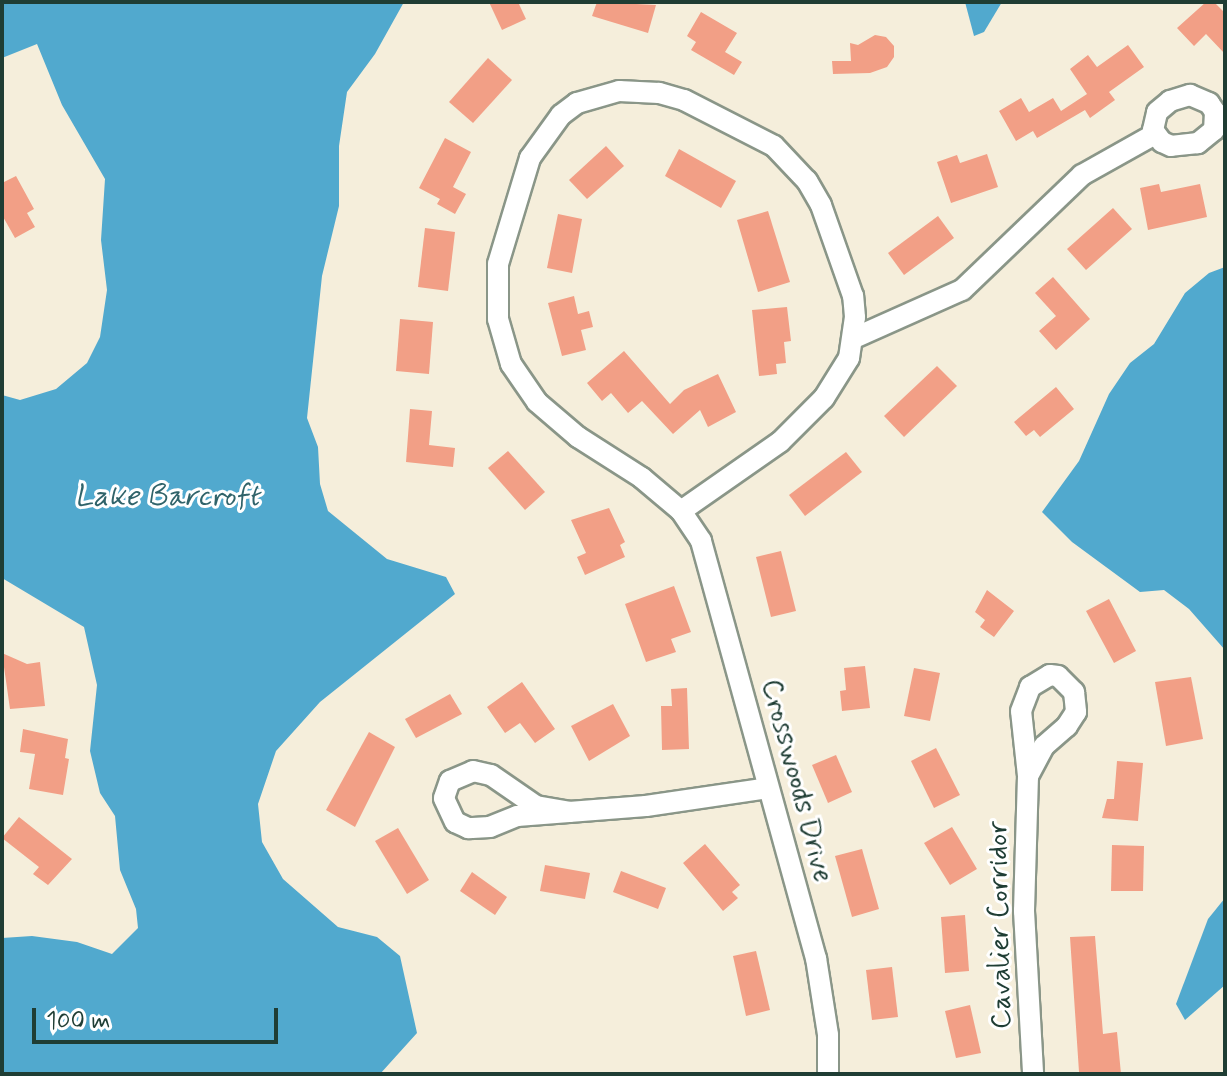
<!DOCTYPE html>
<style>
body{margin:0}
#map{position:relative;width:1227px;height:1076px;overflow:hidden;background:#f5eedb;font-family:Mynerve,sans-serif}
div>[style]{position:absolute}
.water>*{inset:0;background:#51a9ce}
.building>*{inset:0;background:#f29f86}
.roads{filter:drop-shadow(2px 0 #8a9688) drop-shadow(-2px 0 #8a9688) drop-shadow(0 2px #8a9688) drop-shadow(0 -2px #8a9688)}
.street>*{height:20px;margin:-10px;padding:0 10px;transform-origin:10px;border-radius:10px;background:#fff}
span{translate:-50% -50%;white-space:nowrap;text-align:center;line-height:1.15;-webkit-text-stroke:6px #fff;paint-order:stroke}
.street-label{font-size:28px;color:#1f3d34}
.water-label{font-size:30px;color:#30636a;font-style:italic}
.frame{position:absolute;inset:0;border:4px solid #1f3d34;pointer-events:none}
.scale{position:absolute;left:32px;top:1008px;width:246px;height:36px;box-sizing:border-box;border:4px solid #1f3d34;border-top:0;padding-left:10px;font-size:24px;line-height:28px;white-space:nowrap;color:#1f3d34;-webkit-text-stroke:6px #fff;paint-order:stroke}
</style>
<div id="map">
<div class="water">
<div style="clip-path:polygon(2px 2px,404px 2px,375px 54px,347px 92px,339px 146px,339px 206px,322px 276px,307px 418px,318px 447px,320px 484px,328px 511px,387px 559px,446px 577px,455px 594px,320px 702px,276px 751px,258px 804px,262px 842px,283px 879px,338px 927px,377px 937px,400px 956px,417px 1033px,380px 1074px,2px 1074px,2px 938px,32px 936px,77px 942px,112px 954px,138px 928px,136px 909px,120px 870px,115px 816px,100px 793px,90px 751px,97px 685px,84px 627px,2px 578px,2px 395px,20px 400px,56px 389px,87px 363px,100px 337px,107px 290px,101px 240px,105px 179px,62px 105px,37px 44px,2px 58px)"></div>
<div style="clip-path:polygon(965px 2px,1002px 2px,984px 32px,974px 36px)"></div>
<div style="clip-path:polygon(1225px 267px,1225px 650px,1189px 609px,1164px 590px,1140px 592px,1072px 542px,1042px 512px,1079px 461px,1109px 394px,1130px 363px,1154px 344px,1185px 293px,1209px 273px)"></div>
<div style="clip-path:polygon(1225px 898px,1225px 985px,1185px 1020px,1176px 1004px,1208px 919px)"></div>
</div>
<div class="building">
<div style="clip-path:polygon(489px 2px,518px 2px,526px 19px,502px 30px)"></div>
<div style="clip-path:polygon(597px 2px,656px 5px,648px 33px,592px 16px)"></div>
<div style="clip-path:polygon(1206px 2px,1214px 2px,1225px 13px,1225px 54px,1206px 34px,1194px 46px,1177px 28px)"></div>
<div style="clip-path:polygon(701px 12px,737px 33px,725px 52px,742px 62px,734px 75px,691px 50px,696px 42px,687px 36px)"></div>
<div style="clip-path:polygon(875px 35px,886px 37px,894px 46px,894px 57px,887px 67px,870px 73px,833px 74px,832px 61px,851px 61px,850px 43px,858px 45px)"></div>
<div style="clip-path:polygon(1128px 45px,1144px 67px,1109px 92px,1115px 100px,1090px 118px,1085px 110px,1037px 138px,1033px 131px,1016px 141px,999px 111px,1021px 98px,1029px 112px,1053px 98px,1061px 111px,1087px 94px,1070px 69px,1088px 55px,1097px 67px)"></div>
<div style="clip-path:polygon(488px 58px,512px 80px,473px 123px,449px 102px)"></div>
<div style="clip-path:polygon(445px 138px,471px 152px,453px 187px,466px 194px,455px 214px,437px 204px,440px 199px,419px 188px)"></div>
<div style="clip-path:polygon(606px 146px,624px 166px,587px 199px,569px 180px)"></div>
<div style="clip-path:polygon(679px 149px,736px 181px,721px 208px,665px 176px)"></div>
<div style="clip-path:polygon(987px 154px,998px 187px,951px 203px,937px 162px,957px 155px,960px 163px)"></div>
<div style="clip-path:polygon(16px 176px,34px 209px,27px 213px,35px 227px,15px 238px,2px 215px,2px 183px)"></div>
<div style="clip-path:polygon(1159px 184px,1161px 192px,1200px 184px,1207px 217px,1148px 230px,1140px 188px)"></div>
<div style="clip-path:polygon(1113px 208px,1132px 229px,1086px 270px,1067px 249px)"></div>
<div style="clip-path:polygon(768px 211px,790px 282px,758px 292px,737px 220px)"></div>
<div style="clip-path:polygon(558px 214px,582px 219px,572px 273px,547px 268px)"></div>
<div style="clip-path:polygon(938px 216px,954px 238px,904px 275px,888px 253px)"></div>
<div style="clip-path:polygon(425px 228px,455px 232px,448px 291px,418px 287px)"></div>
<div style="clip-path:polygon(1053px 277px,1090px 319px,1056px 350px,1039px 331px,1056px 316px,1035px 293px)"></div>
<div style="clip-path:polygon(574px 296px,578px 314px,589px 311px,593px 327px,581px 330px,586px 350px,562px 356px,548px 303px)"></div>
<div style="clip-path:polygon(787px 307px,791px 341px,784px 342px,786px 363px,776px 364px,777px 374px,759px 376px,752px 310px)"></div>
<div style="clip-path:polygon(400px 319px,433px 322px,429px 374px,396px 371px)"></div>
<div style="clip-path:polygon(624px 351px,670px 404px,684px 390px,718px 374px,736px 412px,708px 427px,700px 410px,673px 434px,642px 401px,628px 413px,611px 393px,602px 401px,587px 383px)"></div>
<div style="clip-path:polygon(937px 366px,957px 386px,904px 437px,884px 416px)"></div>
<div style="clip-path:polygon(1056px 387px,1074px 409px,1040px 437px,1034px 430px,1026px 436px,1014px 422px)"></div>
<div style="clip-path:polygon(410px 409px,432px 411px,429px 445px,455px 448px,453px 467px,406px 462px)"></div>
<div style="clip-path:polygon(508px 451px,545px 492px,525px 510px,488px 468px)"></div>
<div style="clip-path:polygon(846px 452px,862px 472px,805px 516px,789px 495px)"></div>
<div style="clip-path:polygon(609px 508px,625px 542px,620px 545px,625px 557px,585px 575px,577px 557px,586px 553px,571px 520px)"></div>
<div style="clip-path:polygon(781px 551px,796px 611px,771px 617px,756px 557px)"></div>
<div style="clip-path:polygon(674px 586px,691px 632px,671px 639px,676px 652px,646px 662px,625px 604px)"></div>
<div style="clip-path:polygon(987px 590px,1014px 611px,994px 637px,980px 627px,985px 620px,975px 612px)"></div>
<div style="clip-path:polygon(1109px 599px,1136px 651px,1114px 663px,1086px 611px)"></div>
<div style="clip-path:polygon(2px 653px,27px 664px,40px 662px,45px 706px,10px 709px)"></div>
<div style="clip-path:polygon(865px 666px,870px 708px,842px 711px,840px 691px,846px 690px,844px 668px)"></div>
<div style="clip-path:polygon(914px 668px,940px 673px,930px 721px,904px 716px)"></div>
<div style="clip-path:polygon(1191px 677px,1203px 739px,1166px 746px,1155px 682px)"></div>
<div style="clip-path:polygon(522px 682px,555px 729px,535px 743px,520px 723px,505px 733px,487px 707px)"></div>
<div style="clip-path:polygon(687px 688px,689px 749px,662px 750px,661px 706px,672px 706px,671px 689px)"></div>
<div style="clip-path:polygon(450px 694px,462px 714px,416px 738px,405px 719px)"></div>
<div style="clip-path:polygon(613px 704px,630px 736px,589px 761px,571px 726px)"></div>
<div style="clip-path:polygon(23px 729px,68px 739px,65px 758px,69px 759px,63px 795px,29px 789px,35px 754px,20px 752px)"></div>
<div style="clip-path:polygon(369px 732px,395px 747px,355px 827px,326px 810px)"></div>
<div style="clip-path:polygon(936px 748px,960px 795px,934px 808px,911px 761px)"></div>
<div style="clip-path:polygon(836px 755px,852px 792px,828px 803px,812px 765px)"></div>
<div style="clip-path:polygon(1117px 761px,1143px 763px,1138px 821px,1102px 818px,1107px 799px,1114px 799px)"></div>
<div style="clip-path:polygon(19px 817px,72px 859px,48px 885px,33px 874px,39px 867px,2px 838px)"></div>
<div style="clip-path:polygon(952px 827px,977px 869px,950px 885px,924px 843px)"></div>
<div style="clip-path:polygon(398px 828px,429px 880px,407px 894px,375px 841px)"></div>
<div style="clip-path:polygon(705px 844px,740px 885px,732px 892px,738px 898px,723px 911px,683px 863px)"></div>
<div style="clip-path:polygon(1112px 845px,1144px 846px,1143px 891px,1111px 891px)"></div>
<div style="clip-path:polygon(862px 849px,879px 909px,852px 917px,835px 856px)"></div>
<div style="clip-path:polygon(545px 865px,590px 873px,585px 899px,540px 891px)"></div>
<div style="clip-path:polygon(621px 871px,666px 888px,658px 909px,613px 892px)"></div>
<div style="clip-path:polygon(472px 872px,507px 897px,495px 915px,460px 891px)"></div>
<div style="clip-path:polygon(965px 915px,969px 971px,945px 973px,941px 917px)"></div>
<div style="clip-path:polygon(1095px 936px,1103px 1034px,1117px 1032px,1121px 1074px,1079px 1072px,1070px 937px)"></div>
<div style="clip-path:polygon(756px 951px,770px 1010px,746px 1016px,733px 956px)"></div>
<div style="clip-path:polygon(892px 967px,898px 1017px,872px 1020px,866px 970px)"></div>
<div style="clip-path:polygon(970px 1005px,981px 1053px,956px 1058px,945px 1011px)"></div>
</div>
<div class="roads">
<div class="street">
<div style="left:1190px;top:95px;width:21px;rotate:23deg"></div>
<div style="left:1209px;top:103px;width:11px;rotate:56deg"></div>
<div style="left:1215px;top:112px;width:18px;rotate:93deg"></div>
<div style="left:1214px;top:130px;width:21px;rotate:141deg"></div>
<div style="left:1198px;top:143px;width:27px;rotate:174deg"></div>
<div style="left:1171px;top:146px;width:10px;rotate:-156deg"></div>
<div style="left:1162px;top:142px;width:15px;rotate:-127deg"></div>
<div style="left:1153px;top:130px;width:18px;rotate:-77deg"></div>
<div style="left:1157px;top:112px;width:17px;rotate:-40deg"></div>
<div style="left:1170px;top:101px;width:21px;rotate:-17deg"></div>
<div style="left:854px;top:338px;width:118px;rotate:-24deg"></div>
<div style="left:962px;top:290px;width:166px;rotate:-43.8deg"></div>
<div style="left:1082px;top:175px;width:84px;rotate:-29.3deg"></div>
<div style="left:681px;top:511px;width:121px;rotate:-34.9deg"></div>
<div style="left:780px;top:442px;width:62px;rotate:-45deg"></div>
<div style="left:824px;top:398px;width:47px;rotate:-58deg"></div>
<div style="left:849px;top:358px;width:41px;rotate:-81.7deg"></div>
<div style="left:855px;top:317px;width:21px;rotate:-95deg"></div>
<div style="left:853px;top:296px;width:96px;rotate:-109.4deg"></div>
<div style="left:821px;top:205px;width:28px;rotate:-120deg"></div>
<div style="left:807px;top:181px;width:48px;rotate:-133.3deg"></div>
<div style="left:774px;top:146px;width:101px;rotate:-152.9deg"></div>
<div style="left:684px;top:100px;width:26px;rotate:-164deg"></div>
<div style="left:659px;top:93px;width:40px;rotate:-177.1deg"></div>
<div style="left:619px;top:91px;width:44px;rotate:164.1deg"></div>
<div style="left:577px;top:103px;width:20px;rotate:143deg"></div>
<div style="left:561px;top:115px;width:53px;rotate:125.8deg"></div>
<div style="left:530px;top:158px;width:111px;rotate:106.8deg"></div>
<div style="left:498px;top:264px;width:55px;rotate:90deg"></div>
<div style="left:498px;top:319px;width:47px;rotate:73.9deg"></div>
<div style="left:511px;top:364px;width:46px;rotate:55.6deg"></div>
<div style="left:537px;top:402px;width:54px;rotate:40.5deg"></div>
<div style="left:578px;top:437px;width:76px;rotate:32.6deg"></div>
<div style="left:642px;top:478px;width:51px;rotate:40.2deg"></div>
<div style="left:681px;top:511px;width:36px;rotate:56deg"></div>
<div style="left:701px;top:541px;width:433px;rotate:74.6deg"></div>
<div style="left:816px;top:958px;width:78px;rotate:81.1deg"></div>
<div style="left:828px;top:1035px;width:39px;rotate:90deg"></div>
<div style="left:1050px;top:675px;width:8px;rotate:7deg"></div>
<div style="left:1058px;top:676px;width:23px;rotate:45deg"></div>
<div style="left:1074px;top:692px;width:20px;rotate:84deg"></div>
<div style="left:1076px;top:712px;width:17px;rotate:123deg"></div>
<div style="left:1067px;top:726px;width:30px;rotate:139deg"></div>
<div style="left:1044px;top:746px;width:34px;rotate:118deg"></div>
<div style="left:1028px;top:776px;width:65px;rotate:-96.1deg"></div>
<div style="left:1021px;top:711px;width:26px;rotate:-69deg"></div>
<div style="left:1030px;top:687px;width:23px;rotate:-31deg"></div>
<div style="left:1028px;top:776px;width:135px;rotate:91.7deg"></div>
<div style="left:1024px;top:911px;width:163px;rotate:86.8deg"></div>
<div style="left:569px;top:812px;width:52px;rotate:175.6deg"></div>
<div style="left:517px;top:816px;width:29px;rotate:158deg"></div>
<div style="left:490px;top:827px;width:22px;rotate:177deg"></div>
<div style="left:468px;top:828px;width:14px;rotate:-155deg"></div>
<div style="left:455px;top:822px;width:26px;rotate:-115deg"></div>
<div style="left:444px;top:798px;width:18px;rotate:-71deg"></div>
<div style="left:450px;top:781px;width:25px;rotate:-23deg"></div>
<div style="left:473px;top:771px;width:18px;rotate:13deg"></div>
<div style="left:491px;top:775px;width:55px;rotate:34.6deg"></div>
<div style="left:536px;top:806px;width:34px;rotate:10deg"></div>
<div style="left:569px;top:812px;width:77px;rotate:-4.5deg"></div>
<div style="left:646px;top:806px;width:123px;rotate:-8.4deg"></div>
</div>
</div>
<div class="street-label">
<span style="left:796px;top:781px;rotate:75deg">Crosswoods Drive</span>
<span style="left:1001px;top:925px;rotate:-91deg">Cavalier Corridor</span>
</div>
<div class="water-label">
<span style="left:167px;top:497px">Lake Barcroft</span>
</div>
<div class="frame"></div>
<div class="scale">100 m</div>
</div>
